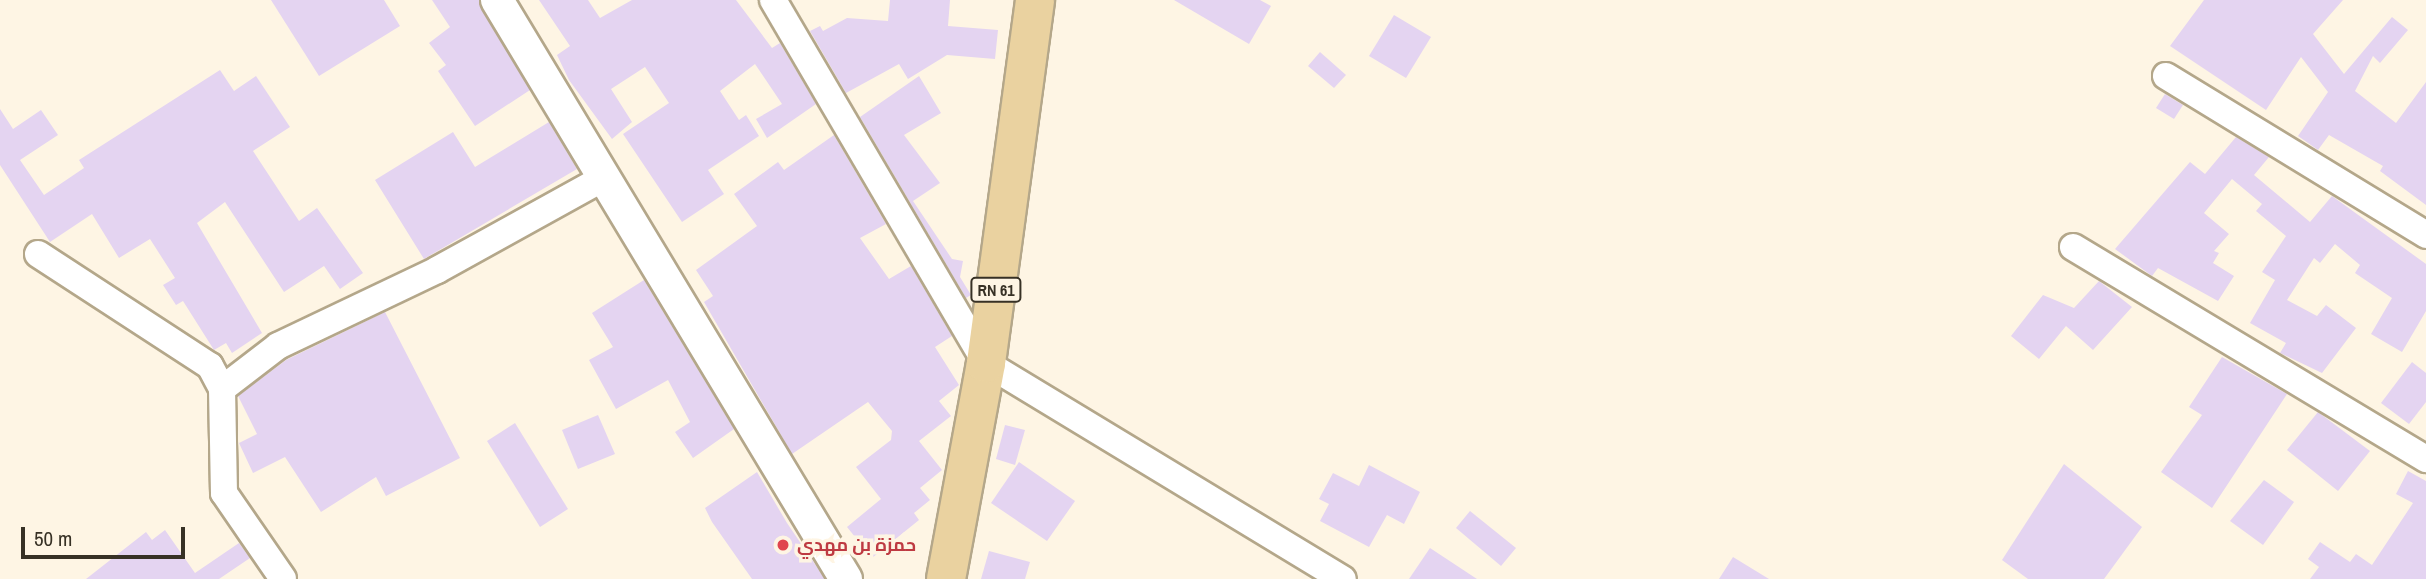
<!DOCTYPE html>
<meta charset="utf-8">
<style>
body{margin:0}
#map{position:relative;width:2426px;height:579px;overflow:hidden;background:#fef5e4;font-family:"Archivo Narrow",Cairo,sans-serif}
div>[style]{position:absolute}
.building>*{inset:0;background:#e4d4f1}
.roads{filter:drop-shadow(2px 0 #b4a78a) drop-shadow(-2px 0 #b4a78a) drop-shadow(0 2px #b4a78a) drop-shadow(0 -2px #b4a78a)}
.minor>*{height:26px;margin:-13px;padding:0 13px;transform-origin:13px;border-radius:13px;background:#fff}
.tertiary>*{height:32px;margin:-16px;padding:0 16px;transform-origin:16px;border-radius:16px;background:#fff}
.primary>*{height:38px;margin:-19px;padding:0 19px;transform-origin:19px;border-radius:19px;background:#ead2a0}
.dots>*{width:19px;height:19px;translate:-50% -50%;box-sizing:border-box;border:4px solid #fef5e4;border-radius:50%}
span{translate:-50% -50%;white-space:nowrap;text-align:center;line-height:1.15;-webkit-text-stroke:7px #fef5e4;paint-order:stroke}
.shield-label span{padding:2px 5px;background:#fef5e4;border:2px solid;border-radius:5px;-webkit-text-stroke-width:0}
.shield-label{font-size:16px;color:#373125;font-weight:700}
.health-label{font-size:18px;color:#be3a42;font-weight:700}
.left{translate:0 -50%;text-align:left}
.scale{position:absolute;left:21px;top:527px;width:164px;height:32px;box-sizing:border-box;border:4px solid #373125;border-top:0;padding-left:9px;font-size:21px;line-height:24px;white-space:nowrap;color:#373125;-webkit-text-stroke:5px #fef5e4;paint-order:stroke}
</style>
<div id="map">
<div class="building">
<div style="clip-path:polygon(271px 0,384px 0,400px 26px,319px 76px)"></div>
<div style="clip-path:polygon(432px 0,479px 0,530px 90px,475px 126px,438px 71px,446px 65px,429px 43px,450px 27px)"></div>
<div style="clip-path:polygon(539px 0,588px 0,600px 18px,632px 0,736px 0,772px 48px,780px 43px,816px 104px,767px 138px,756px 119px,782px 104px,755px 64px,720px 91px,739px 120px,746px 115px,759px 136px,708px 170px,724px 194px,682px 222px,623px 134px,669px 103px,645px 67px,611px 89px,632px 122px,612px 139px,569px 80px,557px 55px,570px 46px)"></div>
<div style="clip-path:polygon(890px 0,950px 0,948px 26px,998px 30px,995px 59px,947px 55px,908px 79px,899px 64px,846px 93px,810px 31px,820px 26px,823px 31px,847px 18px,888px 21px)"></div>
<div style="clip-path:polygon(1174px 0,1260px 0,1271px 6px,1249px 44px)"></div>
<div style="clip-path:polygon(2204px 0,2343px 0,2313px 34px,2344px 74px,2392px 17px,2408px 30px,2380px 63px,2373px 56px,2355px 91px,2396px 123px,2426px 82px,2426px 205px,2380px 171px,2383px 166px,2329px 135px,2318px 150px,2298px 136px,2328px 92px,2301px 57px,2266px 110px,2170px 46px)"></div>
<div style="clip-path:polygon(1394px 15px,1431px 37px,1406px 78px,1369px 56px)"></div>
<div style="clip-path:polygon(1320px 52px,1346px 75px,1334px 88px,1308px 66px)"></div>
<div style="clip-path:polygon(220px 70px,234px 91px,256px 76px,290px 127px,253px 151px,299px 221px,317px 208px,363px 273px,340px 289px,324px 266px,284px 292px,225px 202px,197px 223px,262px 333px,232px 353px,226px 343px,214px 350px,183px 301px,176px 305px,163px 285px,175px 278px,150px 239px,119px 258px,92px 214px,50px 242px,0 165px,0 109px,13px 129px,41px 110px,58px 135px,20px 160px,44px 195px,84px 168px,79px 160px)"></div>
<div style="clip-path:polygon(919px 76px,941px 113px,904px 135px,940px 183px,913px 201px,952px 259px,963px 261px,960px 277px,971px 295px,966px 298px,860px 117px)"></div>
<div style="clip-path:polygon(2165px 94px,2183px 105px,2174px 119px,2156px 108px)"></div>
<div style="clip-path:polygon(549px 122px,577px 169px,424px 259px,375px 180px,453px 132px,475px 167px)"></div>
<div style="clip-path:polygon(834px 135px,886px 224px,860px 238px,889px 279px,911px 266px,952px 336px,935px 347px,959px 385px,939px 401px,951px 416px,919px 441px,942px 470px,920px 488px,930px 500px,914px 513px,919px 520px,872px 558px,847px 527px,881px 499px,856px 467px,891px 440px,892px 431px,868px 402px,792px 454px,704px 302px,713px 296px,696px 270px,757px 226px,734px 194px,778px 162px,784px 170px)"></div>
<div style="clip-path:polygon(2236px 137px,2269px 157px,2254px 175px,2310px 222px,2332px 196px,2426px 264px,2426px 311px,2402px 352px,2371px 334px,2392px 298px,2355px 273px,2360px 265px,2335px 244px,2320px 263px,2314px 258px,2287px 300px,2317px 316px,2326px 305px,2356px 328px,2322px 373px,2280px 353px,2286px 343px,2250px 323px,2275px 280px,2262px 272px,2286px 236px,2256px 211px,2262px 204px,2232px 179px,2204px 213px,2229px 234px,2214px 251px,2219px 253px,2213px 263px,2234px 276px,2218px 301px,2158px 268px,2152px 276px,2115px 249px,2190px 162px,2205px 174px)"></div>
<div style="clip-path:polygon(644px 280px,734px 429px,693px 458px,675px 432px,690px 422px,668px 380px,616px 409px,589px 360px,613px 347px,592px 313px)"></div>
<div style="clip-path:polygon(2099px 281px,2132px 307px,2093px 350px,2066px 326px,2039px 359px,2011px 336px,2043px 295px,2074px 308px)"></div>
<div style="clip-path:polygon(385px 312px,460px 458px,386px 496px,376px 477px,321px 512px,285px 457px,253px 473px,239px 443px,257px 434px,238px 396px,286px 360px)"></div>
<div style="clip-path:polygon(2222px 357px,2287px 394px,2212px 508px,2161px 472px,2202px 415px,2189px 407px)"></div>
<div style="clip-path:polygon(2412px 362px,2426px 373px,2426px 402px,2409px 424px,2381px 403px)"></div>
<div style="clip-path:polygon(2318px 412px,2370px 451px,2338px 491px,2287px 450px)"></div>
<div style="clip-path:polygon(598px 415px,615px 454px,578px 469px,562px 430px)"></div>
<div style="clip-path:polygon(515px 423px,568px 509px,540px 527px,487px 441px)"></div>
<div style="clip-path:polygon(1005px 425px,1025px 430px,1015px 465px,996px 459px)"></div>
<div style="clip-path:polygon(1019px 462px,1075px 501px,1047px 541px,991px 503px)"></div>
<div style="clip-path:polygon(2064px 464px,2142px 527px,2104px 579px,2028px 579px,2002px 560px)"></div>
<div style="clip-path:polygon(1369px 465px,1420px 492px,1404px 524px,1387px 515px,1369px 547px,1320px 521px,1329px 504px,1319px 499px,1333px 473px,1359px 486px)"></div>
<div style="clip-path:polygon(2408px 471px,2426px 481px,2426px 579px,2310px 579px,2319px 567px,2308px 559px,2320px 542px,2350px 562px,2356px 554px,2372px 565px,2413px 503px,2396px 494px)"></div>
<div style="clip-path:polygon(757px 472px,787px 523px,825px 579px,752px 579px,712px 522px,705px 508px)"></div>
<div style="clip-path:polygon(2264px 480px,2294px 502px,2263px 545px,2230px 521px)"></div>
<div style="clip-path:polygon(1470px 511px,1516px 548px,1501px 566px,1456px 528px)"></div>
<div style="clip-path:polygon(165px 530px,195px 573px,239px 543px,250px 558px,219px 579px,86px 579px,146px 532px,152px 540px)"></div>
<div style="clip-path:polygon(1430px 548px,1477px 579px,1409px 579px)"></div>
<div style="clip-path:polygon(989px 551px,1030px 562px,1025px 579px,981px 579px)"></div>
<div style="clip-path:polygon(1733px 557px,1769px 579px,1719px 579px)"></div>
</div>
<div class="roads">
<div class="minor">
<div style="left:773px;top:0;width:421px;rotate:59.6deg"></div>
<div style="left:986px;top:363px;width:417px;rotate:31.2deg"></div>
<div style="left:2166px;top:76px;width:305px;rotate:31.4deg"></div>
<div style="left:2073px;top:247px;width:412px;rotate:31deg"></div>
<div style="left:38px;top:254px;width:205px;rotate:33.1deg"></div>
<div style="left:210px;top:366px;width:26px;rotate:62deg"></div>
<div style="left:222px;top:389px;width:104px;rotate:88.9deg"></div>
<div style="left:224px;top:493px;width:104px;rotate:55.5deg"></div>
<div style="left:222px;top:389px;width:71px;rotate:-37.5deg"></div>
<div style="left:278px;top:346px;width:176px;rotate:-25.5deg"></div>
<div style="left:437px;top:270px;width:191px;rotate:-28.9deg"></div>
</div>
<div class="tertiary">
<div style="left:497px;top:0;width:676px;rotate:58.92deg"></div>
</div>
<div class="primary">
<div style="left:946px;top:579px;width:220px;rotate:-79.5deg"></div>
<div style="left:986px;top:363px;width:366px;rotate:-82.3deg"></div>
</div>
</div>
<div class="dots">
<div style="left:783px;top:545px;background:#e0444e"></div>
</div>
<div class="shield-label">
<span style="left:996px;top:290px">RN 61</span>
</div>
<div class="health-label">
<span class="left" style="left:797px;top:545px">حمزة بن مهدي</span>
</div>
<div class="scale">50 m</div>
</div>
